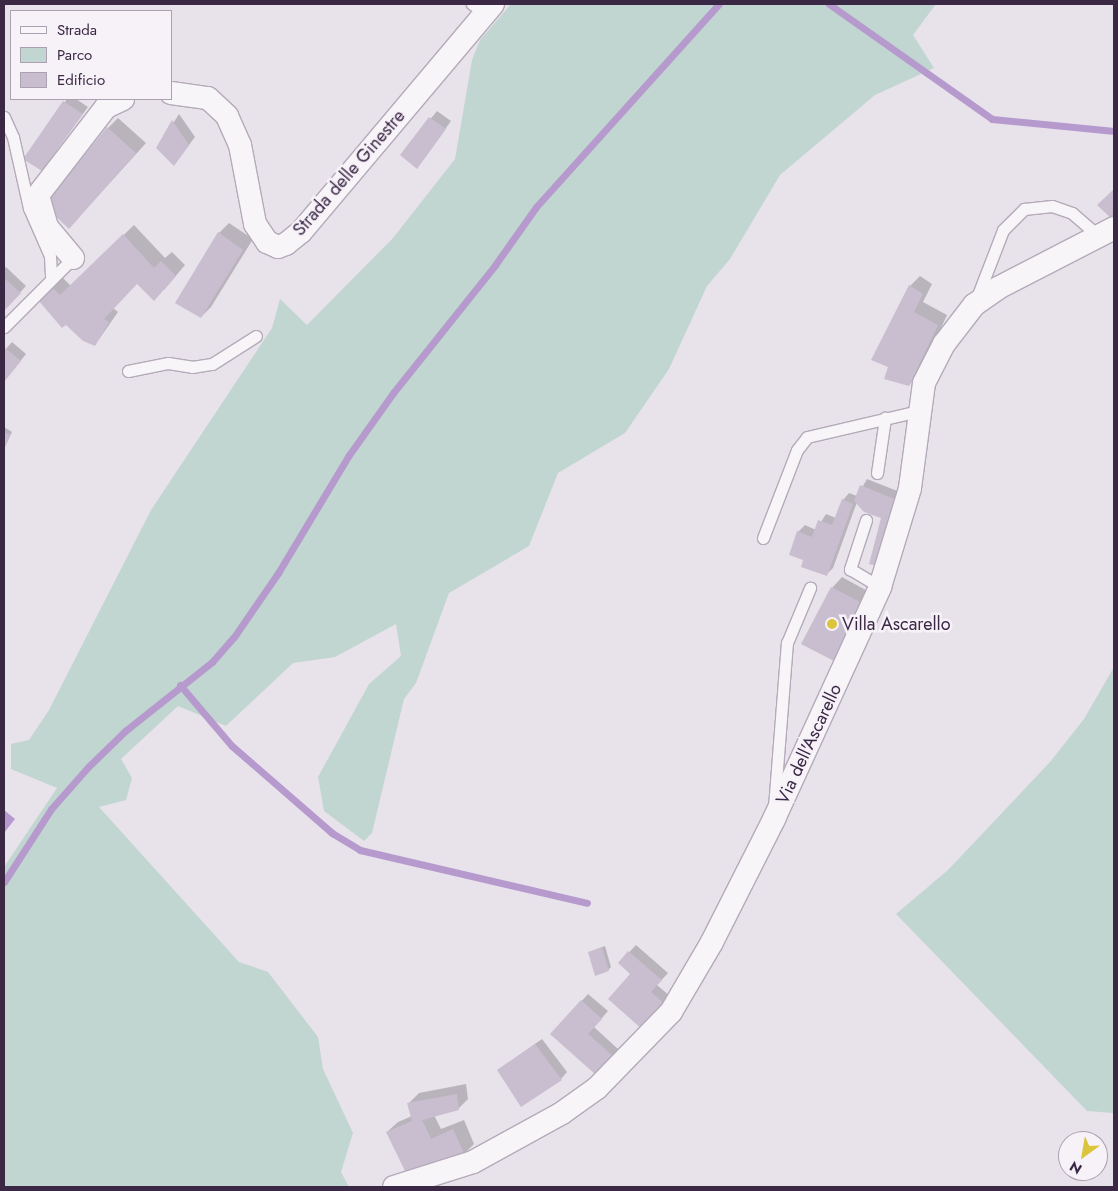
<!DOCTYPE html>
<style>
body{margin:0}
#map{position:relative;width:1118px;height:1191px;overflow:hidden;background:#e8e2eb;font-family:Jost,sans-serif}
div>[style]{position:absolute}
.green>*{inset:0;background:#c2d6d1}
.water>*{inset:0;background:#b69ace}
.shadow>*{inset:0;background:#0003}
.stream>*{height:7px;margin:-3.5px;padding:0 3.5px;transform-origin:3.5px;border-radius:3.5px;background:#b69ace}
.building>*{inset:0;background:#c9becf}
.roads{filter:drop-shadow(1px 0 #b4aab9) drop-shadow(-1px 0 #b4aab9) drop-shadow(0 1px #b4aab9) drop-shadow(0 -1px #b4aab9)}
.lane>*{height:11px;margin:-5.5px;padding:0 5.5px;transform-origin:5.5px;border-radius:5.5px;background:#f8f5f9}
.street>*{height:22px;margin:-11px;padding:0 11px;transform-origin:11px;border-radius:11px;background:#f8f5f9}
.dots>*{width:14px;height:14px;translate:-50% -50%;box-sizing:border-box;border:2px solid #f6f2f8;border-radius:50%}
span{translate:-50% -50%;white-space:nowrap;text-align:center;line-height:1.15;-webkit-text-stroke:5px #f6f2f8;paint-order:stroke}
.street-label{font-size:18px;color:#3b2845}
.poi-label{font-size:18px;color:#3b2845}
.left{translate:0 -50%;text-align:left}
.frame{position:absolute;inset:0;border:5px solid #3b2845;pointer-events:none}
.legend{position:absolute;left:10px;top:10px;width:162px;height:90px;box-sizing:border-box;background:#f6f2f8;border:1px solid #aba1b0;margin:0;padding:6px 9px;list-style:none;font-size:15px;color:#3b2845}
.legend li{display:flex;align-items:center;gap:10px;height:25px}
.legend b{width:25px;border:1px solid #aba1b0}
.north{position:absolute;left:1058px;top:1131px;width:50px;height:50px;box-sizing:border-box;background:#f6f2f8;border:1px solid #aba1b0;border-radius:50%;rotate:212deg;font-size:14px;font-weight:700;line-height:20px;text-align:center;color:#3b2845}
.north::after{content:'';display:block;margin:auto;width:18px;height:22px;background:#dac53d;clip-path:polygon(50% 0,100% 100%,50% 72%,0 100%)}
</style>
<div id="map">
<div class="green">
<div style="clip-path:polygon(511px 4px,936px 4px,913px 35px,934px 68px,875px 95px,780px 175px,730px 259px,707px 286px,669px 369px,625px 433px,558px 473px,529px 546px,449px 593px,416px 683px,404px 699px,372px 833px,364px 841px,324px 811px,318px 777px,369px 684px,401px 656px,396px 624px,335px 657px,293px 663px,226px 726px,178px 706px,121px 759px,132px 778px,126px 800px,99px 807px,239px 962px,268px 972px,318px 1037px,323px 1069px,353px 1133px,341px 1172px,349px 1187px,4px 1187px,4px 867px,57px 788px,11px 769px,11px 744px,29px 740px,49px 710px,151px 510px,272px 328px,280px 299px,307px 325px,393px 238px,455px 159px,472px 60px,480px 40px)"></div>
<div style="clip-path:polygon(1114px 667px,1114px 1112px,1113px 1113px,1087px 1111px,896px 914px,948px 870px,1050px 762px,1084px 719px)"></div>
</div>
<div class="water">
<div style="clip-path:polygon(4px 810px,15px 819px,4px 833px)"></div>
</div>
<div class="shadow">
<div style="clip-path:polygon(67px 99px,76px 99px,88px 107px,42px 169px,25px 158px)"></div>
<div style="clip-path:polygon(437px 111px,451px 121px,423px 160px,401px 155px)"></div>
<div style="clip-path:polygon(179px 114px,195px 137px,180px 157px,157px 148px)"></div>
<div style="clip-path:polygon(118px 118px,146px 143px,69px 228px,108px 128px)"></div>
<div style="clip-path:polygon(229px 223px,253px 239px,211px 307px,201px 317px,219px 233px)"></div>
<div style="clip-path:polygon(134px 225px,165px 258px,172px 252px,185px 265px,164px 290px,137px 283px,113px 308px,118px 312px,95px 345px,39px 300px,61px 276px,71px 286px)"></div>
<div style="clip-path:polygon(6px 267px,26px 286px,4px 310px,4px 269px)"></div>
<div style="clip-path:polygon(920px 276px,932px 284px,923px 302px,947px 315px,919px 375px,909px 385px,910px 286px)"></div>
<div style="clip-path:polygon(12px 342px,26px 354px,4px 381px,4px 351px)"></div>
<div style="clip-path:polygon(4px 427px,12px 432px,4px 449px)"></div>
<div style="clip-path:polygon(867px 479px,905px 494px,883px 518px,857px 502px,833px 568px,826px 575px,805px 560px,798px 532px,805px 525px,816px 530px,826px 514px,836px 518px,843px 500px,849px 493px,857px 496px)"></div>
<div style="clip-path:polygon(842px 577px,873px 594px,834px 660px,832px 588px)"></div>
<div style="clip-path:polygon(636px 945px,668px 973px,657px 985px,671px 997px,650px 1021px,632px 973px,619px 963px)"></div>
<div style="clip-path:polygon(605px 946px,611px 967px,608px 970px,589px 952px)"></div>
<div style="clip-path:polygon(588px 994px,608px 1011px,594px 1027px,618px 1049px,603px 1066px,552px 1034px)"></div>
<div style="clip-path:polygon(542px 1039px,567px 1072px,561px 1079px,498px 1070px)"></div>
<div style="clip-path:polygon(466px 1084px,468px 1099px,458px 1109px,434px 1115px,441px 1129px,464px 1120px,474px 1144px,464px 1154px,387px 1132px,398px 1122px,412px 1116px,408px 1104px,419px 1093px)"></div>
</div>
<div class="stream">
<div style="left:829px;top:4px;width:199px;rotate:35.2deg"></div>
<div style="left:992px;top:119px;width:123px;rotate:5.6deg"></div>
<div style="left:180px;top:685px;width:80px;rotate:49.6deg"></div>
<div style="left:232px;top:746px;width:133px;rotate:41deg"></div>
<div style="left:332px;top:833px;width:33px;rotate:31deg"></div>
<div style="left:360px;top:850px;width:233px;rotate:13.1deg"></div>
<div style="left:4px;top:882px;width:87px;rotate:-57.2deg"></div>
<div style="left:51px;top:809px;width:56px;rotate:-48.6deg"></div>
<div style="left:88px;top:767px;width:52px;rotate:-44.2deg"></div>
<div style="left:125px;top:731px;width:111px;rotate:-38.4deg"></div>
<div style="left:212px;top:662px;width:33px;rotate:-49deg"></div>
<div style="left:234px;top:637px;width:78px;rotate:-55.5deg"></div>
<div style="left:278px;top:573px;width:138px;rotate:-59deg"></div>
<div style="left:349px;top:455px;width:76px;rotate:-54.6deg"></div>
<div style="left:393px;top:393px;width:164px;rotate:-51.4deg"></div>
<div style="left:495px;top:265px;width:71px;rotate:-54.7deg"></div>
<div style="left:536px;top:207px;width:273px;rotate:-48deg"></div>
</div>
<div class="building">
<div style="clip-path:polygon(63px 101px,83px 114px,42px 171px,23px 159px)"></div>
<div style="clip-path:polygon(429px 117px,446px 129px,417px 169px,400px 155px)"></div>
<div style="clip-path:polygon(172px 120px,189px 145px,174px 166px,156px 148px)"></div>
<div style="clip-path:polygon(107px 127px,136px 153px,69px 229px,44px 205px)"></div>
<div style="clip-path:polygon(1114px 189px,1114px 221px,1097px 205px)"></div>
<div style="clip-path:polygon(218px 232px,243px 250px,201px 318px,175px 303px)"></div>
<div style="clip-path:polygon(123px 234px,154px 268px,161px 261px,176px 276px,154px 301px,137px 284px,104px 319px,109px 322px,95px 346px,83px 341px,66px 325px,62px 328px,38px 300px,50px 285px,60px 295px)"></div>
<div style="clip-path:polygon(4px 278px,21px 293px,4px 311px)"></div>
<div style="clip-path:polygon(909px 285px,923px 294px,914px 312px,938px 325px,909px 386px,884px 379px,888px 367px,871px 360px)"></div>
<div style="clip-path:polygon(5px 348px,21px 361px,4px 382px,4px 349px)"></div>
<div style="clip-path:polygon(4px 432px,10px 435px,4px 448px)"></div>
<div style="clip-path:polygon(860px 485px,899px 501px,879px 566px,869px 564px,881px 518px,864px 512px,854px 501px)"></div>
<div style="clip-path:polygon(842px 499px,853px 504px,827px 576px,801px 567px,803px 560px,789px 555px,797px 531px,812px 537px,818px 520px,832px 525px)"></div>
<div style="clip-path:polygon(831px 587px,864px 604px,834px 661px,801px 644px)"></div>
<div style="clip-path:polygon(602px 948px,609px 971px,595px 976px,588px 952px)"></div>
<div style="clip-path:polygon(628px 951px,662px 980px,651px 992px,665px 1004px,643px 1030px,608px 999px,630px 974px,618px 963px)"></div>
<div style="clip-path:polygon(581px 1000px,602px 1019px,588px 1034px,613px 1056px,596px 1075px,550px 1034px)"></div>
<div style="clip-path:polygon(535px 1044px,562px 1080px,521px 1107px,497px 1070px)"></div>
<div style="clip-path:polygon(457px 1094px,459px 1110px,422px 1120px,431px 1139px,453px 1129px,465px 1155px,408px 1177px,386px 1132px,412px 1121px,407px 1103px)"></div>
</div>
<div class="roads">
<div class="lane">
<div style="left:472px;top:4px;width:16px;rotate:35deg"></div>
<div style="left:4px;top:117px;width:22px;rotate:66deg"></div>
<div style="left:13px;top:137px;width:73px;rotate:77.3deg"></div>
<div style="left:29px;top:208px;width:52px;rotate:66.4deg"></div>
<div style="left:50px;top:256px;width:21px;rotate:87deg"></div>
<div style="left:976px;top:300px;width:75px;rotate:-68.9deg"></div>
<div style="left:1003px;top:230px;width:30px;rotate:-45deg"></div>
<div style="left:1024px;top:209px;width:28px;rotate:-6deg"></div>
<div style="left:1052px;top:206px;width:21px;rotate:19deg"></div>
<div style="left:1072px;top:213px;width:35px;rotate:41deg"></div>
<div style="left:4px;top:327px;width:98px;rotate:-45deg"></div>
<div style="left:128px;top:371px;width:41px;rotate:-11.3deg"></div>
<div style="left:168px;top:363px;width:24px;rotate:9deg"></div>
<div style="left:192px;top:367px;width:20px;rotate:-9deg"></div>
<div style="left:212px;top:364px;width:52px;rotate:-32.5deg"></div>
<div style="left:877px;top:473px;width:56px;rotate:-81.7deg"></div>
<div style="left:866px;top:520px;width:52px;rotate:108.1deg"></div>
<div style="left:850px;top:569px;width:35px;rotate:31deg"></div>
<div style="left:763px;top:538px;width:94px;rotate:-68.9deg"></div>
<div style="left:797px;top:450px;width:16px;rotate:-52deg"></div>
<div style="left:807px;top:437px;width:115px;rotate:-13.1deg"></div>
<div style="left:774px;top:807px;width:165px;rotate:-85.5deg"></div>
<div style="left:787px;top:643px;width:60px;rotate:-67.3deg"></div>
</div>
<div class="street">
<div style="left:171px;top:93px;width:37px;rotate:8deg"></div>
<div style="left:208px;top:98px;width:26px;rotate:43deg"></div>
<div style="left:227px;top:116px;width:32px;rotate:66deg"></div>
<div style="left:240px;top:145px;width:80px;rotate:79.2deg"></div>
<div style="left:255px;top:224px;width:22px;rotate:56deg"></div>
<div style="left:267px;top:242px;width:12px;rotate:24deg"></div>
<div style="left:278px;top:247px;width:9px;rotate:-21deg"></div>
<div style="left:286px;top:244px;width:19px;rotate:-39deg"></div>
<div style="left:301px;top:232px;width:298px;rotate:-49.9deg"></div>
<div style="left:73px;top:258px;width:40px;rotate:-130deg"></div>
<div style="left:47px;top:227px;width:33px;rotate:-106deg"></div>
<div style="left:38px;top:195px;width:111px;rotate:-52.3deg"></div>
<div style="left:106px;top:107px;width:19px;rotate:-25deg"></div>
<div style="left:394px;top:1187px;width:83px;rotate:-17.6deg"></div>
<div style="left:473px;top:1162px;width:102px;rotate:-28.8deg"></div>
<div style="left:562px;top:1113px;width:43px;rotate:-35.5deg"></div>
<div style="left:597px;top:1088px;width:106px;rotate:-45.8deg"></div>
<div style="left:671px;top:1012px;width:81px;rotate:-59.6deg"></div>
<div style="left:712px;top:942px;width:138px;rotate:-63.2deg"></div>
<div style="left:774px;top:819px;width:255px;rotate:-65.4deg"></div>
<div style="left:880px;top:587px;width:103px;rotate:-73.1deg"></div>
<div style="left:910px;top:488px;width:106px;rotate:-82.4deg"></div>
<div style="left:924px;top:383px;width:44px;rotate:-62.9deg"></div>
<div style="left:944px;top:344px;width:49px;rotate:-52.4deg"></div>
<div style="left:974px;top:305px;width:29px;rotate:-35deg"></div>
<div style="left:998px;top:288px;width:131px;rotate:-27.3deg"></div>
</div>
</div>
<div class="dots">
<div style="left:832px;top:624px;background:#dac53d"></div>
</div>
<div class="street-label">
<span style="left:349px;top:173px;rotate:-49deg">Strada delle Ginestre</span>
<span style="left:809px;top:744px;rotate:-65deg">Via dell'Ascarello</span>
</div>
<div class="poi-label">
<span class="left" style="left:842px;top:624px">Villa Ascarello</span>
</div>
<div class="frame"></div>
<ul class="legend">
<li><b style="height:6px;background:#f8f5f9"></b>Strada</li>
<li><b style="height:14px;background:#c2d6d1"></b>Parco</li>
<li><b style="height:14px;background:#c9becf"></b>Edificio</li>
</ul>
<div class="north">N</div>
</div>
